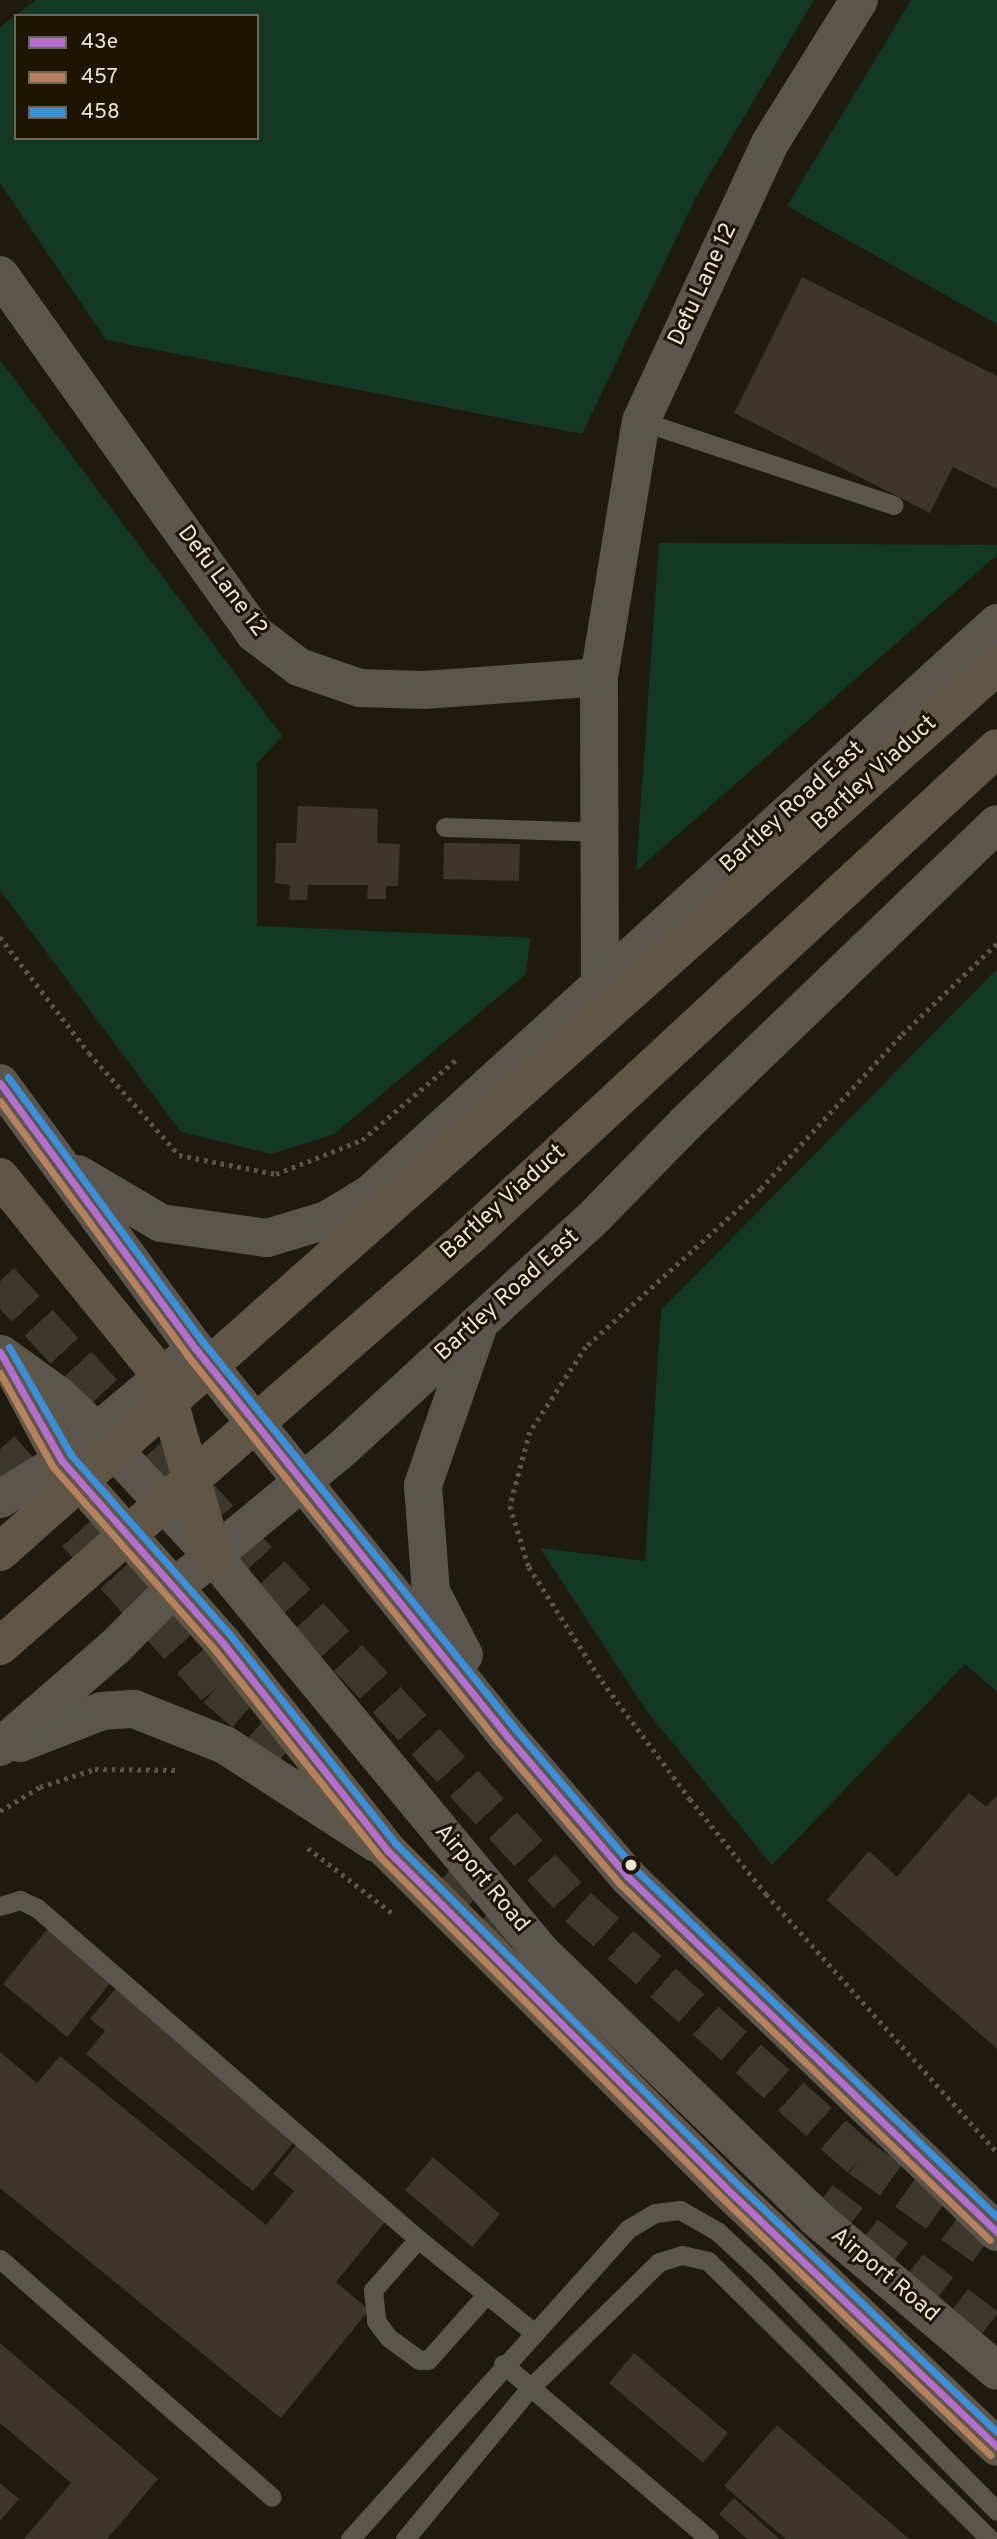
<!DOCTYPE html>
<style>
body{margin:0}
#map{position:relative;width:997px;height:2539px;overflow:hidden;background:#1f1a0e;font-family:Overpass,sans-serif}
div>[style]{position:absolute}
.green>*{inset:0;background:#143826}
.building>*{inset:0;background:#3f362a}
.highway-tunnel>*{height:38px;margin-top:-19px;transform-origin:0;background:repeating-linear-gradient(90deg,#3d382c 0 38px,transparent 0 57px)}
.path>*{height:4.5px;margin-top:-2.25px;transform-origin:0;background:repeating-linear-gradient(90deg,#5a564d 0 3.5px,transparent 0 8.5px)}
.lane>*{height:19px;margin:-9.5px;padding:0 9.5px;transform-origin:9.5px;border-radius:9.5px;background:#5a564d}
.street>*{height:38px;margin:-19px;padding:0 19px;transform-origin:19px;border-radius:19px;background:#5a564d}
.secondary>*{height:38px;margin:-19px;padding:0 19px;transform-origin:19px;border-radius:19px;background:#5a564d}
.highway>*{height:38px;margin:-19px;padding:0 19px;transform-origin:19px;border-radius:19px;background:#5f5645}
.bus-1>*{height:7px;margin:-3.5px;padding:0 3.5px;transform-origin:3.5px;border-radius:3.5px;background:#b36fd0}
.bus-2>*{height:7px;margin:-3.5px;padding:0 3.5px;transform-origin:3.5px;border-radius:3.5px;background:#b6815c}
.bus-3>*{height:7px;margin:-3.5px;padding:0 3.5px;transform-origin:3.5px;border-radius:3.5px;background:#3a90db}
.dots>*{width:19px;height:19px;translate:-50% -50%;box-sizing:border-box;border:4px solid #1d1401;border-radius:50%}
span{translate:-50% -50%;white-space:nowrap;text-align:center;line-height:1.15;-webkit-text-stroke:6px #1d1401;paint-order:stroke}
.street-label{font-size:23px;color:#e9e3d6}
.legend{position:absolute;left:14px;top:14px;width:245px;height:126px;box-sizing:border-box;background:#1d1401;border:2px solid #6f6756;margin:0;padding:9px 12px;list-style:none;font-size:21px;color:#e9e3d6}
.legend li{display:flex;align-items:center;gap:14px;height:35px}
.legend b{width:35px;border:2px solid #6f6756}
</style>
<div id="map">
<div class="green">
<div style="clip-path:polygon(evenodd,36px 0,814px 0,696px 197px,582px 434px,106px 340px,0 183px,0 27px,36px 0,16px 16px,257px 16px,257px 138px,16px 138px,16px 16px)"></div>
<div style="clip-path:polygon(911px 0,997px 0,997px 324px,787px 206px)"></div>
<div style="clip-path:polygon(0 360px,282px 736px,257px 763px,257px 926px,530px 938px,526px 974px,334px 1134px,271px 1154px,181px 1132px,0 890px)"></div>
<div style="clip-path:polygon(659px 543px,997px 545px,997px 555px,636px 871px)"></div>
<div style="clip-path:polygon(997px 969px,997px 1692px,965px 1664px,772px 1865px,646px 1710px,540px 1548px,645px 1561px,661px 1310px)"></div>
</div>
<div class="building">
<div style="clip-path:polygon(802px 277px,997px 376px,997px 489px,953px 467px,930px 513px,734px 413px)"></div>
<div style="clip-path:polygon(298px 806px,378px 809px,377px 843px,400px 844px,398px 886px,386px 886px,386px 899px,367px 899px,368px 885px,308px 885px,307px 900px,289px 900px,290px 885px,275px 883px,276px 843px,296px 843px)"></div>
<div style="clip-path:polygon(444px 843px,520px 844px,519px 881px,443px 879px)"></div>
<div style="clip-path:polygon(969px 1793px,986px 1807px,997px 1795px,997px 2049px,827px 1900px,869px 1851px,897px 1877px)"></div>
<div style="clip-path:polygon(50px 1926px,114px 1978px,67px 2037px,3px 1984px)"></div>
<div style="clip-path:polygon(117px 1987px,299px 2136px,253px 2191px,86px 2054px,105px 2031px,90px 2019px)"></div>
<div style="clip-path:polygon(0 2052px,37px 2083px,60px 2056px,266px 2225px,294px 2191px,273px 2174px,299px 2141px,390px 2216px,336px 2282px,369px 2310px,281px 2418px,0 2188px)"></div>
<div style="clip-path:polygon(433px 2157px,500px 2214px,472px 2247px,405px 2190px)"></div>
<div style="clip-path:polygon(0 2343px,158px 2479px,107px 2539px,24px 2539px,71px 2483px,0 2423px)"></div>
<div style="clip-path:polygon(634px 2353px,728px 2433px,703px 2463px,609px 2383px)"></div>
<div style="clip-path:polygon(777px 2425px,909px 2539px,786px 2539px,724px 2486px)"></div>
<div style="clip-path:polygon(0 2483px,19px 2499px,0 2521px)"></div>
<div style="clip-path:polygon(734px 2498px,779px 2539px,747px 2539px,719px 2514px)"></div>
</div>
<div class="highway-tunnel">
<div style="left:0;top:1281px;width:852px;rotate:47.28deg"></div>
<div style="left:578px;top:1907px;width:378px;rotate:41.7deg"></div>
<div style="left:860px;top:2158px;width:168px;rotate:35.6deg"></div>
<div style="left:0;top:1449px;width:322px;rotate:47.9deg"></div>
<div style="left:216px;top:1688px;width:127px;rotate:40.8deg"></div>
<div style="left:440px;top:1881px;width:132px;rotate:40.7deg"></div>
<div style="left:821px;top:2200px;width:222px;rotate:37.5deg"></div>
</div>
<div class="path">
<div style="left:0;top:937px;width:146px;rotate:52.5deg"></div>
<div style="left:89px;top:1053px;width:136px;rotate:48.6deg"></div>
<div style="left:179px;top:1155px;width:99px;rotate:11.1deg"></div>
<div style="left:276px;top:1174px;width:92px;rotate:-21.6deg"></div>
<div style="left:362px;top:1140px;width:126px;rotate:-40.5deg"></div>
<div style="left:997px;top:944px;width:133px;rotate:136.2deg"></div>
<div style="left:901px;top:1036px;width:207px;rotate:132.5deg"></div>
<div style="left:761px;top:1189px;width:236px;rotate:137.9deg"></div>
<div style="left:586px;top:1347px;width:102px;rotate:123.4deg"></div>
<div style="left:530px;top:1432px;width:77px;rotate:105.1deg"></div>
<div style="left:510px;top:1506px;width:64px;rotate:72.7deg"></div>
<div style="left:529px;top:1567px;width:135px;rotate:57.4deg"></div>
<div style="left:602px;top:1681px;width:147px;rotate:53.3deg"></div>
<div style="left:690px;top:1799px;width:122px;rotate:51.3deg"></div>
<div style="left:766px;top:1894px;width:346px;rotate:48.2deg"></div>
<div style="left:0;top:1811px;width:47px;rotate:-31deg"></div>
<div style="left:40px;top:1787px;width:58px;rotate:-18.1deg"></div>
<div style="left:95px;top:1769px;width:83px;rotate:0.7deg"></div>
<div style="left:308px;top:1848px;width:106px;rotate:37.7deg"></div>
</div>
<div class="lane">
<div style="left:641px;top:421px;width:266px;rotate:18.4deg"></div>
<div style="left:445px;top:827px;width:155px;rotate:1.8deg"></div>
<div style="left:0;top:1906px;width:21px;rotate:-17deg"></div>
<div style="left:20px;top:1900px;width:19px;rotate:25deg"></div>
<div style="left:37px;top:1908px;width:505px;rotate:40.98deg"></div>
<div style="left:418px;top:2239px;width:146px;rotate:38.9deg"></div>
<div style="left:418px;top:2239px;width:68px;rotate:131.4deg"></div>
<div style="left:373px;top:2290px;width:31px;rotate:84deg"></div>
<div style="left:376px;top:2321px;width:21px;rotate:53deg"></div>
<div style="left:389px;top:2338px;width:37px;rotate:36deg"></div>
<div style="left:419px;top:2360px;width:9px"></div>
<div style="left:428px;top:2360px;width:87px;rotate:-48.3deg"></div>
<div style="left:0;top:2259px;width:361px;rotate:41.2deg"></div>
<div style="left:503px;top:2364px;width:270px;rotate:40.3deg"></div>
<div style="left:350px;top:2539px;width:416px;rotate:-48.1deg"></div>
<div style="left:628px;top:2229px;width:31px;rotate:-31deg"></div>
<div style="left:655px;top:2213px;width:25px;rotate:-7deg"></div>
<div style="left:680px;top:2210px;width:43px;rotate:29.6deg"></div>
<div style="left:717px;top:2231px;width:59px;rotate:42.9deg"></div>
<div style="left:760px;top:2271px;width:337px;rotate:45.4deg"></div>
<div style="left:405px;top:2539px;width:195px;rotate:-50.4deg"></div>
<div style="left:529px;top:2389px;width:182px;rotate:-44.3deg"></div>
<div style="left:659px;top:2262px;width:24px;rotate:-17deg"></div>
<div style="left:682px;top:2255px;width:27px;rotate:13deg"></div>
<div style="left:708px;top:2261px;width:396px;rotate:44.6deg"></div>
</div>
<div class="street">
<div style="left:0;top:275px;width:439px;rotate:54.6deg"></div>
<div style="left:254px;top:633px;width:56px;rotate:37.1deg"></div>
<div style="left:299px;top:667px;width:65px;rotate:19deg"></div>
<div style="left:360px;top:688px;width:64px;rotate:1.8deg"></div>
<div style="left:424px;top:690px;width:175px;rotate:-4.2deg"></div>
<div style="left:600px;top:982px;width:305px;rotate:-90.2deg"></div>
<div style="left:599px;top:677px;width:259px;rotate:-80.7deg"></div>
<div style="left:641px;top:421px;width:306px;rotate:-65.1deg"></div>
<div style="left:770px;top:143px;width:168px;rotate:-58.1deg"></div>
</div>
<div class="secondary">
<div style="left:0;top:1083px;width:329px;rotate:53.7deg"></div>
<div style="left:195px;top:1348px;width:499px;rotate:51.2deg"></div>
<div style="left:508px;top:1737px;width:184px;rotate:49.4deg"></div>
<div style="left:628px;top:1877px;width:512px;rotate:43.89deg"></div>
<div style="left:78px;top:1174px;width:96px;rotate:30.6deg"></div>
<div style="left:161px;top:1223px;width:107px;rotate:8.1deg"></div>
<div style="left:267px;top:1238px;width:63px;rotate:-16.7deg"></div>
<div style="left:327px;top:1220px;width:50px;rotate:-31.2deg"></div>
<div style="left:370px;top:1194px;width:848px;rotate:-42.32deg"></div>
<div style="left:1px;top:1354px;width:70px;rotate:35.7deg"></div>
<div style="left:58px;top:1395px;width:55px;rotate:43.5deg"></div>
<div style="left:98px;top:1433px;width:170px;rotate:46.9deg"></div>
<div style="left:214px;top:1557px;width:513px;rotate:50.38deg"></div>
<div style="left:541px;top:1952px;width:381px;rotate:44deg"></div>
<div style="left:815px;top:2217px;width:238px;rotate:40.2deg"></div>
<div style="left:0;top:1499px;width:73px;rotate:-31.5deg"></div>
<div style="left:62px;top:1461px;width:162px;rotate:-40deg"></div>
<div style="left:464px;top:1655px;width:71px;rotate:-117.6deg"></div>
<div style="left:431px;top:1592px;width:107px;rotate:-94.3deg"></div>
<div style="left:423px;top:1485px;width:170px;rotate:-70.8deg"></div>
<div style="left:20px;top:1743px;width:88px;rotate:-21.3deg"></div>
<div style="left:102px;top:1711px;width:32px;rotate:-4deg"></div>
<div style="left:134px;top:1709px;width:98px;rotate:21.6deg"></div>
<div style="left:225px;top:1745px;width:180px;rotate:33deg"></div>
<div style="left:0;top:1747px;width:151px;rotate:-41deg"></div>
<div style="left:114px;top:1648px;width:86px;rotate:-45deg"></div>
<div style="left:175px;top:1587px;width:219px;rotate:-39.6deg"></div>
<div style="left:344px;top:1447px;width:344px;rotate:-42.6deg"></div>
<div style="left:597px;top:1214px;width:127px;rotate:-45.6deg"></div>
<div style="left:686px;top:1123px;width:431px;rotate:-43.9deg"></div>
</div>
<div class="highway">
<div style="left:0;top:1177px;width:257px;rotate:51deg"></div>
<div style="left:162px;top:1377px;width:187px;rotate:73.9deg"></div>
<div style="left:10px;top:1363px;width:111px;rotate:62deg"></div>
<div style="left:62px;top:1461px;width:243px;rotate:48.5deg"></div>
<div style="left:223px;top:1643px;width:264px;rotate:51.6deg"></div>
<div style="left:387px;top:1850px;width:474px;rotate:44.9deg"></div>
<div style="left:723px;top:2185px;width:379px;rotate:43.7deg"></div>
<div style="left:0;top:1552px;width:1334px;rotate:-41.63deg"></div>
<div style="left:0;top:1646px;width:624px;rotate:-41.1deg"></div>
<div style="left:470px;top:1236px;width:718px;rotate:-42.8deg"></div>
</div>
<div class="bus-1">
<div style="left:0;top:1083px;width:329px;rotate:53.7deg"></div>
<div style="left:195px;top:1348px;width:499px;rotate:51.2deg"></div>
<div style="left:508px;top:1737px;width:184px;rotate:49.4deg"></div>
<div style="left:628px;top:1877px;width:512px;rotate:43.89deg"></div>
<div style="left:0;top:1352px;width:125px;rotate:60.4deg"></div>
<div style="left:62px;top:1461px;width:243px;rotate:48.5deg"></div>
<div style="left:223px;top:1643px;width:264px;rotate:51.6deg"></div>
<div style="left:387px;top:1850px;width:474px;rotate:44.9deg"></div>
<div style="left:723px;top:2185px;width:379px;rotate:43.7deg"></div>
</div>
<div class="bus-2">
<div style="left:0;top:1101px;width:315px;rotate:53.6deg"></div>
<div style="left:187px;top:1355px;width:499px;rotate:51.2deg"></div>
<div style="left:500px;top:1744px;width:184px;rotate:49.4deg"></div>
<div style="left:620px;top:1884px;width:513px;rotate:43.9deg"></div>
<div style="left:0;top:1373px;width:108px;rotate:60.6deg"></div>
<div style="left:53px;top:1467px;width:244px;rotate:48.5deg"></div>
<div style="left:215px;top:1650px;width:265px;rotate:51.4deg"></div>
<div style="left:380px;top:1857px;width:474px;rotate:44.9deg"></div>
<div style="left:716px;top:2192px;width:380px;rotate:43.8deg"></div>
</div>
<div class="bus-3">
<div style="left:8px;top:1077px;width:329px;rotate:53.7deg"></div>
<div style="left:203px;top:1342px;width:499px;rotate:51.1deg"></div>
<div style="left:516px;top:1730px;width:184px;rotate:49.4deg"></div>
<div style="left:636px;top:1870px;width:501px;rotate:43.87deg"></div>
<div style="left:9px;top:1347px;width:125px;rotate:60.1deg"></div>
<div style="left:71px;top:1455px;width:242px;rotate:48.5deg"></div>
<div style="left:231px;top:1636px;width:264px;rotate:51.6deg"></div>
<div style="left:395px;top:1843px;width:473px;rotate:44.9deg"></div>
<div style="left:730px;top:2177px;width:369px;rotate:43.7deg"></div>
</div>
<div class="dots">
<div style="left:631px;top:1865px;background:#e9e3d6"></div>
</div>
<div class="street-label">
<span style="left:704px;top:285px;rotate:-65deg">Defu Lane 12</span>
<span style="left:221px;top:582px;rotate:53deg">Defu Lane 12</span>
<span style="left:875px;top:774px;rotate:-42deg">Bartley Viaduct</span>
<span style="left:793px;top:808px;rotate:-42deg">Bartley Road East</span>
<span style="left:504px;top:1203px;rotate:-42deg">Bartley Viaduct</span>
<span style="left:508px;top:1296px;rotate:-42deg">Bartley Road East</span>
<span style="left:481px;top:1879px;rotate:50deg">Airport Road</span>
<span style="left:884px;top:2276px;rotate:40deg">Airport Road</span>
</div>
<ul class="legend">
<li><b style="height:9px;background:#b36fd0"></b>43e</li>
<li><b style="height:9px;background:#b6815c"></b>457</li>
<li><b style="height:9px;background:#3a90db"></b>458</li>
</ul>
</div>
